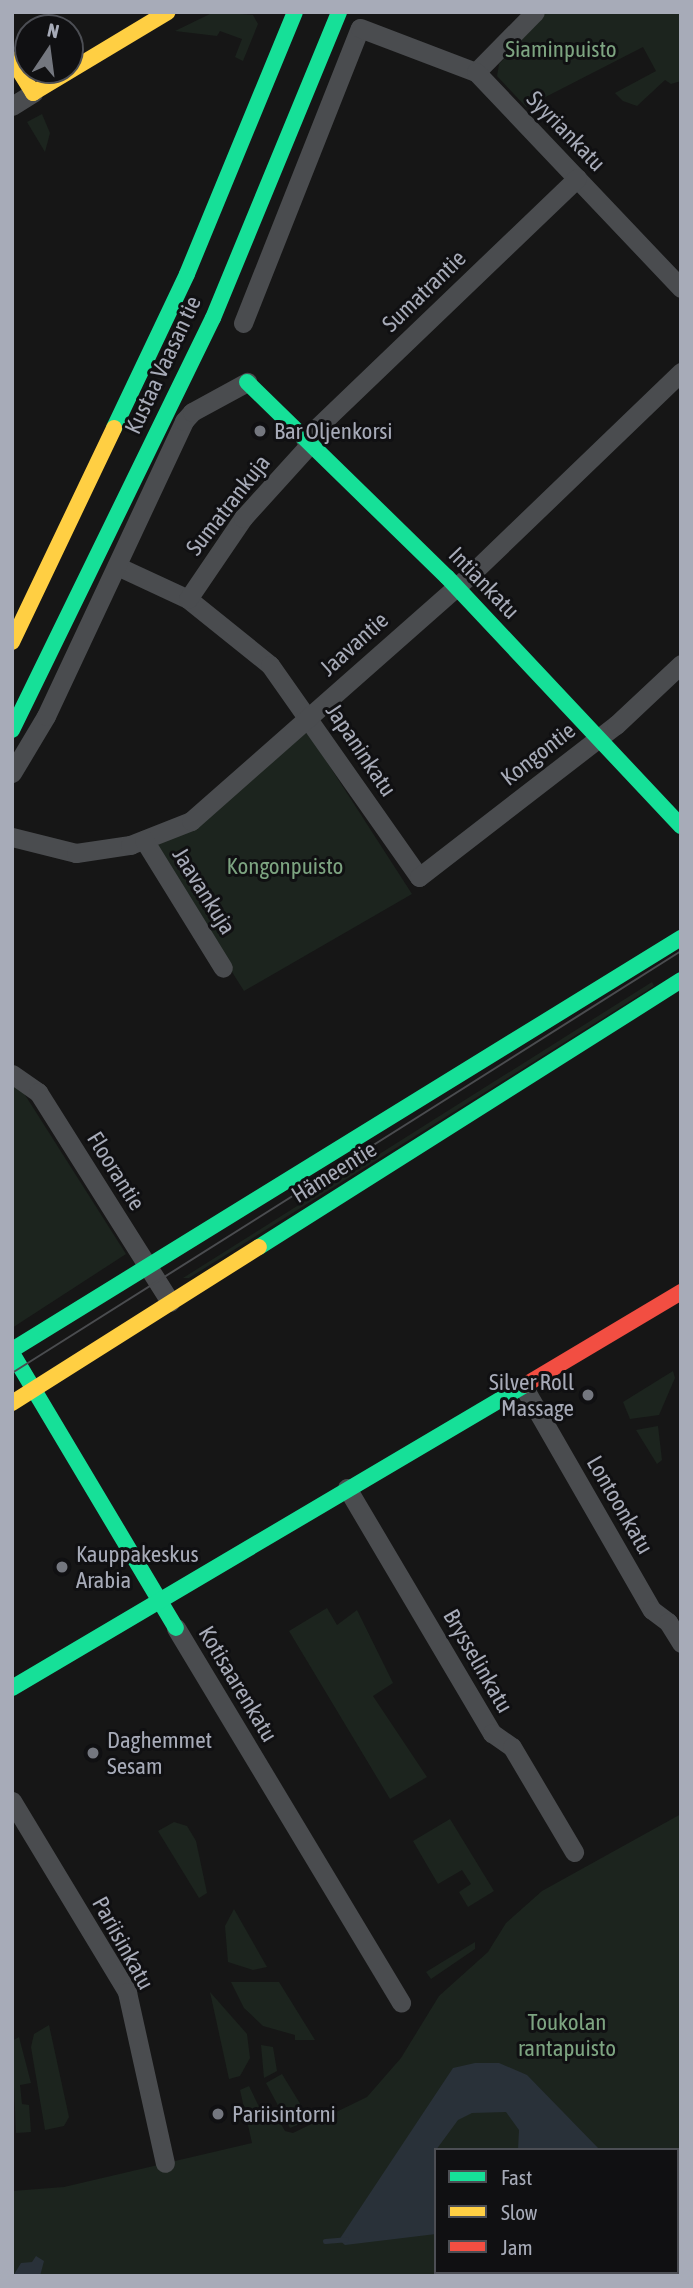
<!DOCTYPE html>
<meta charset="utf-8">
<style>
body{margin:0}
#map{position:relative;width:693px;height:2288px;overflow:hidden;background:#161616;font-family:"Asap Condensed",sans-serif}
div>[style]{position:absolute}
.green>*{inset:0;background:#1c241e}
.water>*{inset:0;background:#293139}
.stream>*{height:5px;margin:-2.5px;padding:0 2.5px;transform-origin:2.5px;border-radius:2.5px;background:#293139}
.street>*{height:19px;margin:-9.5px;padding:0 9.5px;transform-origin:9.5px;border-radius:9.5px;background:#4a4c4f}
.fast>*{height:16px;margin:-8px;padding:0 8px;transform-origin:8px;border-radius:8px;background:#16e098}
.slow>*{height:16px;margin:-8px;padding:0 8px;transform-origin:8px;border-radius:8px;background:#ffcf43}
.jam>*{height:16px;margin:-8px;padding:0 8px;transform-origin:8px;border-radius:8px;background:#f24e42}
.tram>*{height:2px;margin:-1px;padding:0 1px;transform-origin:1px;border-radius:1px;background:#4a4c4f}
.dots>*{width:19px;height:19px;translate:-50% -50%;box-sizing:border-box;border:4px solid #101012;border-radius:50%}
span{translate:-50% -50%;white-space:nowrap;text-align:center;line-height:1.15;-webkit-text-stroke:6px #101012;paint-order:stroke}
.park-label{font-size:23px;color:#7da481}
.street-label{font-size:23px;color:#a7abb8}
.poi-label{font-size:23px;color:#a7abb8}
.left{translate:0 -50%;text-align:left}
.right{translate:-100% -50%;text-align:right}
.frame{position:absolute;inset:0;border:14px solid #a7abb8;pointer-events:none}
.legend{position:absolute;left:434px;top:2148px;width:245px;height:126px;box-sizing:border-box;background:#101012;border:2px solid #4c4e54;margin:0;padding:9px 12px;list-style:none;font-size:21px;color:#a7abb8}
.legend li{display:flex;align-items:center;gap:14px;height:35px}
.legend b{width:35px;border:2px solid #4c4e54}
.north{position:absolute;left:14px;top:14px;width:70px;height:70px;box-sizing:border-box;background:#101012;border:2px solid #4c4e54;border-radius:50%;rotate:13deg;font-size:19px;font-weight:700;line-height:28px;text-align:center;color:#a7abb8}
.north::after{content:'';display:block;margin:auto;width:24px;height:32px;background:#74777f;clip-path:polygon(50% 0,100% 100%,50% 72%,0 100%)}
</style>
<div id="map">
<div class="green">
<div style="clip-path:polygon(214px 12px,253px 15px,258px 24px,243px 61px,235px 57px,242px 39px,220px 31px,217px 36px,175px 31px)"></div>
<div style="clip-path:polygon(546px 12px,681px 12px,681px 81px,671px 84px,665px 80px,637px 106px,623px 101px,615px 93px,656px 71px,643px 47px,526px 107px,497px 76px,499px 64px)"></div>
<div style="clip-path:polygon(42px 114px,50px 133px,45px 152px,27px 122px)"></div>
<div style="clip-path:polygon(305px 728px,412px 894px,244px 991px,154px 848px)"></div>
<div style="clip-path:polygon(652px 982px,654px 986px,189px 1278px,183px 1278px)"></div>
<div style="clip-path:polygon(12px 1083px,20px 1087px,126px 1254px,12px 1328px)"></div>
<div style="clip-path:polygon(673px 1371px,675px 1378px,659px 1415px,630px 1419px,623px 1402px)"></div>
<div style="clip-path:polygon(658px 1426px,662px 1460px,657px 1464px,636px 1430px)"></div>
<div style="clip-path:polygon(327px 1608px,337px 1625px,357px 1610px,393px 1683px,373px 1696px,427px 1777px,390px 1799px,289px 1631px)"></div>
<div style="clip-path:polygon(evenodd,681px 1814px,681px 2276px,12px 2276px,12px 2191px,64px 2187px,252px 2143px,240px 2090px,249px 2086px,261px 2111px,272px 2109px,285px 2131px,293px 2133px,367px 2097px,401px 2058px,439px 1996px,488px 1952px,506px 1923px,542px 1891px,681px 1814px,436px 2150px,677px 2150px,677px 2272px,436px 2272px,436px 2150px)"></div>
<div style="clip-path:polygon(450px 1819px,494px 1891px,468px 1907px,459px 1892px,471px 1884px,462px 1870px,438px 1884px,413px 1841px)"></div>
<div style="clip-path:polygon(174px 1822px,187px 1826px,196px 1841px,207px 1893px,199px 1898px,158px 1831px)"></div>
<div style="clip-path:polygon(234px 1909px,267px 1967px,253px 1970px,228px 1962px,225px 1926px)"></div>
<div style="clip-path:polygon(475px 1942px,475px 1949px,431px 1979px,426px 1972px)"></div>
<div style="clip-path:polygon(231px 1982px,279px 1982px,315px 2040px,295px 2040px,295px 2035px,263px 2026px,244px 2008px)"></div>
<div style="clip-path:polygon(210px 1992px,247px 2034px,250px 2058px,240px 2076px,229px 2079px)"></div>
<div style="clip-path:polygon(49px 2025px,69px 2117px,64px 2126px,45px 2130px,31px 2047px,34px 2034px)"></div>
<div style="clip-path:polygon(19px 2037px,31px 2083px,20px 2085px,22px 2104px,29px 2105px,31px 2132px,16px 2133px,12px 2041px)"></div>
<div style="clip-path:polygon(261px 2045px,273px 2047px,277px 2071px,264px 2078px)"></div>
<div style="clip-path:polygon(282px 2074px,310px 2120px,290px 2128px,266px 2083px)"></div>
</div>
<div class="water">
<div style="clip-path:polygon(475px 2063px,499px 2063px,527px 2075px,600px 2150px,518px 2150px,519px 2130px,506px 2112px,472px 2113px,458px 2120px,436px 2150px,436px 2234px,345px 2245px,339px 2240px,453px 2068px)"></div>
<div style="clip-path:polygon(36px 2256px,44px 2261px,40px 2276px,13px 2276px,21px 2263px,32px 2262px)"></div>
</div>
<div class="stream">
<div style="left:325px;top:2241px;width:21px;rotate:-5deg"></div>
</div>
<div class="street">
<div style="left:476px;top:72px;width:84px;rotate:-45.5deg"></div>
<div style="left:12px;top:106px;width:25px;rotate:-32deg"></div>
<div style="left:243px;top:323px;width:317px;rotate:-68.4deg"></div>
<div style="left:360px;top:28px;width:124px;rotate:20.8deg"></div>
<div style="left:476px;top:72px;width:298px;rotate:46.5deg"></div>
<div style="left:305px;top:439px;width:377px;rotate:-43.8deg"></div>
<div style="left:117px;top:566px;width:78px;rotate:24.9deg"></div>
<div style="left:188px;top:599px;width:105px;rotate:38.8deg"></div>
<div style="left:270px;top:665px;width:259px;rotate:54.9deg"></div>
<div style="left:419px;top:877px;width:249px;rotate:-37.7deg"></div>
<div style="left:616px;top:725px;width:89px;rotate:-43.2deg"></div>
<div style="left:188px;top:599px;width:98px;rotate:-55.8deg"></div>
<div style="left:243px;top:518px;width:100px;rotate:-47.8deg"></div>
<div style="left:12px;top:773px;width:66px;rotate:-59.2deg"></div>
<div style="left:46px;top:716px;width:326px;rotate:-64.9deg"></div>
<div style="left:184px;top:421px;width:12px;rotate:-48deg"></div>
<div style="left:192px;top:412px;width:63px;rotate:-28.6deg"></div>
<div style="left:12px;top:837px;width:66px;rotate:14deg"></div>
<div style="left:76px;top:853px;width:55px;rotate:-8.4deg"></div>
<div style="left:130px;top:845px;width:66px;rotate:-21.5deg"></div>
<div style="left:191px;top:821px;width:372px;rotate:-41.4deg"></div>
<div style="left:470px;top:575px;width:293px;rotate:-43.9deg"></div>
<div style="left:144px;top:840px;width:150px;rotate:58.3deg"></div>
<div style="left:12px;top:1074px;width:32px;rotate:35deg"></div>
<div style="left:38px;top:1092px;width:248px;rotate:57.8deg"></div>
<div style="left:523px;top:1386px;width:258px;rotate:60.1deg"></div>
<div style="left:652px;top:1610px;width:20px;rotate:37deg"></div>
<div style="left:668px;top:1622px;width:25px;rotate:58deg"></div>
<div style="left:347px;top:1488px;width:285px;rotate:59.4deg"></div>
<div style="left:492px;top:1733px;width:24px;rotate:35deg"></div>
<div style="left:512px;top:1747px;width:122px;rotate:59.4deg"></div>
<div style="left:176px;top:1628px;width:437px;rotate:59deg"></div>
<div style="left:12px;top:1801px;width:223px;rotate:58.9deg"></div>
<div style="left:127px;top:1992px;width:175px;rotate:77.5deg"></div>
</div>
<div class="fast">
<div style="left:247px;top:382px;width:279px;rotate:44.3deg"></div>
<div style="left:447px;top:577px;width:342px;rotate:46.8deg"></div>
<div style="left:114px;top:428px;width:170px;rotate:-64.6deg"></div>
<div style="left:187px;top:274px;width:283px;rotate:-67.6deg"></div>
<div style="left:12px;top:730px;width:458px;rotate:-64deg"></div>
<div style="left:213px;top:318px;width:331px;rotate:-67.6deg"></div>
<div style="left:259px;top:1247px;width:499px;rotate:-32.3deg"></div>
<div style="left:12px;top:1350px;width:786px;rotate:-31.63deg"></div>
<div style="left:12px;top:1353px;width:320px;rotate:59.2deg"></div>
<div style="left:12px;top:1688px;width:596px;rotate:-30.57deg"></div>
</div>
<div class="slow">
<div style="left:12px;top:59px;width:40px;rotate:58deg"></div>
<div style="left:33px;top:93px;width:157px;rotate:-31deg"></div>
<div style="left:12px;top:642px;width:237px;rotate:-64.5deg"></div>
<div style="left:12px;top:1403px;width:292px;rotate:-32.3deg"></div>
</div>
<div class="jam">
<div style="left:525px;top:1385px;width:182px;rotate:-30.8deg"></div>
</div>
<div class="tram">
<div style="left:12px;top:1373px;width:791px;rotate:-32.24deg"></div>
</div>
<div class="dots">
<div style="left:260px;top:431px;background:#74777f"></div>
<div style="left:588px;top:1395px;background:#74777f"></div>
<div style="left:62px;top:1567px;background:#74777f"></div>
<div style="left:93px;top:1753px;background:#74777f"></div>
<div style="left:218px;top:2114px;background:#74777f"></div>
</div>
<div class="park-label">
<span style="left:561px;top:49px">Siaminpuisto</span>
<span style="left:285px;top:866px">Kongonpuisto</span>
<span style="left:567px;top:2035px">Toukolan<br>rantapuisto</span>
</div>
<div class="street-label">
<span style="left:566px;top:131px;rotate:46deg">Syyriankatu</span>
<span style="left:424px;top:291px;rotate:-44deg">Sumatrantie</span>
<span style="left:163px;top:365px;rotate:-65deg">Kustaa Vaasan tie</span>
<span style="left:228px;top:505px;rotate:-52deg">Sumatrankuja</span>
<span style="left:484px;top:583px;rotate:46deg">Intiankatu</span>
<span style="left:354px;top:644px;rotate:-42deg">Jaavantie</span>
<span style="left:361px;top:750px;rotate:56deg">Japaninkatu</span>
<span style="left:538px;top:754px;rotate:-38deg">Kongontie</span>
<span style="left:204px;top:891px;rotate:58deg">Jaavankuja</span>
<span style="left:116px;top:1171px;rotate:58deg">Floorantie</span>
<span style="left:334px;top:1172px;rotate:-32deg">Hämeentie</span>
<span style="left:620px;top:1505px;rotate:60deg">Lontoonkatu</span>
<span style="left:478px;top:1661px;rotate:60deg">Brysselinkatu</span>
<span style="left:238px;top:1684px;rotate:59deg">Kotisaarenkatu</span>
<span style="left:123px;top:1943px;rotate:61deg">Pariisinkatu</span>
</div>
<div class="poi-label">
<span class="left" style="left:274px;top:431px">Bar Oljenkorsi</span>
<span class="right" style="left:574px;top:1395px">Silver Roll<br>Massage</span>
<span class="left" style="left:76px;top:1567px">Kauppakeskus<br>Arabia</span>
<span class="left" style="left:107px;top:1753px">Daghemmet<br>Sesam</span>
<span class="left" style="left:232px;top:2114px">Pariisintorni</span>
</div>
<div class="frame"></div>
<ul class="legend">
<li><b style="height:9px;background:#16e098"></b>Fast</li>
<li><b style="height:9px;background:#ffcf43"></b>Slow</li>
<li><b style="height:9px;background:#f24e42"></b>Jam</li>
</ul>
<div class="north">N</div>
</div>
